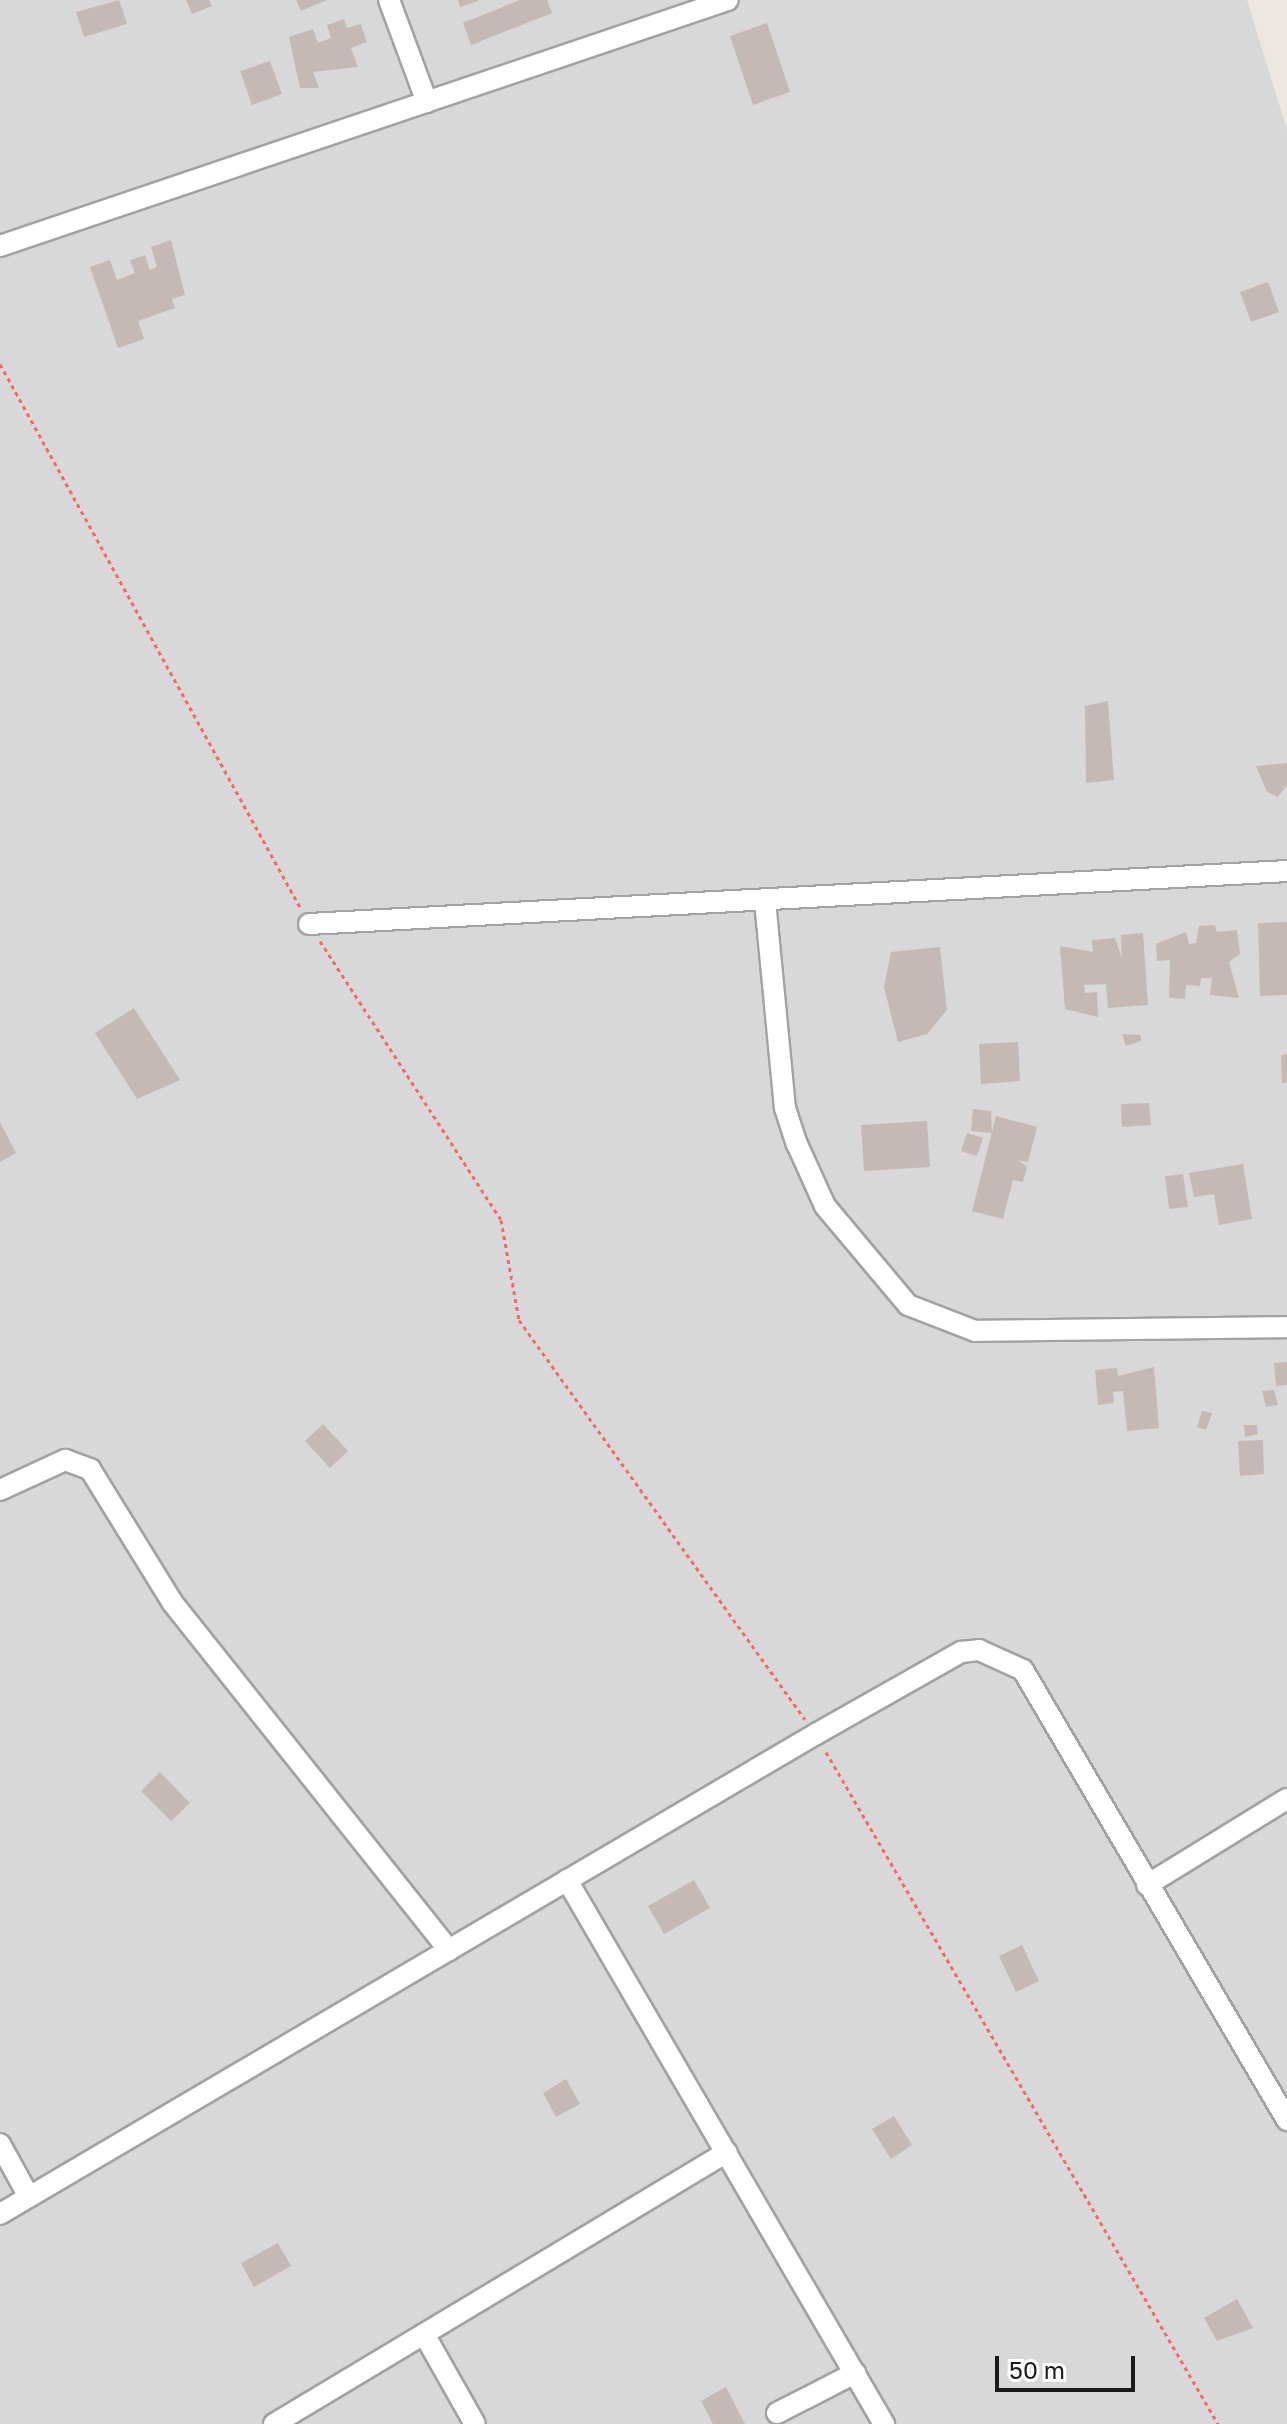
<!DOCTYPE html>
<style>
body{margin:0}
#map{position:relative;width:1287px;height:2424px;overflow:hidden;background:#ede7e1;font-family:"Golos Text",sans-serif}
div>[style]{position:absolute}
.residential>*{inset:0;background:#d9d8d8}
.building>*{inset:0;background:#c4b9b4}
.path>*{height:3px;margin-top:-1.5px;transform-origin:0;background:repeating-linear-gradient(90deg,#f86768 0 4px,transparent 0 8px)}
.roads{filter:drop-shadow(2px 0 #a2a2a2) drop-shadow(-2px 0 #a2a2a2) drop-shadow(0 2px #a2a2a2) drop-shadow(0 -2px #a2a2a2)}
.minor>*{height:20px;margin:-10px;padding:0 10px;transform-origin:10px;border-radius:10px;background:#fff}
span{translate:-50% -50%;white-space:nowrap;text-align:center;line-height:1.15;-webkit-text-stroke:7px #fff;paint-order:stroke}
.scale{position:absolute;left:995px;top:2356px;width:140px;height:36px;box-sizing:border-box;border:4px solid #1b1b1b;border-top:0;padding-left:10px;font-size:24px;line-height:28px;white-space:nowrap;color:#1b1b1b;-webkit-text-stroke:6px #fff;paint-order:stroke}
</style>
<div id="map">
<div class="residential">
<div style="clip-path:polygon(0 0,1247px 0,1287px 130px,1287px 2424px,0 2424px)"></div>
</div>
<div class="building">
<div style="clip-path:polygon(119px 0,127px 24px,84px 37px,76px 12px)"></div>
<div style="clip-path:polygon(186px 0,209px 0,212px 6px,192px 14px)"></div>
<div style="clip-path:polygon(296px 0,327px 0,301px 11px)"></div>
<div style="clip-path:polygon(458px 0,478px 0,478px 1px,460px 7px)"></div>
<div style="clip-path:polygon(520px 0,547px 0,552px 13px,471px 45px,463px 23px)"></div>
<div style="clip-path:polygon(344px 19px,347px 28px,361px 24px,367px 42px,351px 48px,358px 67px,313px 72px,319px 88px,300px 88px,289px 37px,313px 29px,318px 43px,331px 38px,327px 25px)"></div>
<div style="clip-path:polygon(767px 23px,790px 92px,753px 105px,730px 36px)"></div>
<div style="clip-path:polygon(270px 61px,282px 94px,252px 105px,240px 71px)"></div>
<div style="clip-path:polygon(171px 240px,185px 295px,172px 299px,175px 308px,138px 321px,144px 339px,118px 348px,90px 267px,110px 260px,117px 280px,135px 273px,130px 260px,145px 255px,150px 270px,157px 267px,151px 247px)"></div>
<div style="clip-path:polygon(1268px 282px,1279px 312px,1251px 322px,1240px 292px)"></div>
<div style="clip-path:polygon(1108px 701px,1114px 780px,1086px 783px,1085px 706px)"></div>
<div style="clip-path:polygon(1287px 763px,1287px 785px,1278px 797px,1267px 792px,1256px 766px)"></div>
<div style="clip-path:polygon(1287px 922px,1287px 995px,1260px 996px,1258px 923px)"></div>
<div style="clip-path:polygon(1215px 925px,1217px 932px,1237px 930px,1240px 954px,1229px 962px,1239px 998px,1210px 995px,1212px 978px,1201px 978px,1200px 986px,1186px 985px,1185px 999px,1169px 998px,1170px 960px,1157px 961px,1156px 944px,1186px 932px,1189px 944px,1196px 943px,1199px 926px)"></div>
<div style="clip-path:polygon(1143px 933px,1148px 1005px,1108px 1008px,1106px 984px,1084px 985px,1085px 993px,1097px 992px,1098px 1017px,1065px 1009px,1060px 946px,1093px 952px,1092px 940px,1115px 938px,1122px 958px,1121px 935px)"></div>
<div style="clip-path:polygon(940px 947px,947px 1010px,927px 1034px,898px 1042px,884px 987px,891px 952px)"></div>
<div style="clip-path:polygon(134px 1008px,180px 1080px,137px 1099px,95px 1033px)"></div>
<div style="clip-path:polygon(1122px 1034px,1141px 1035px,1141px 1041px,1126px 1046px)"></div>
<div style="clip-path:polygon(1018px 1042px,1020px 1081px,981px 1084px,979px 1044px)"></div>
<div style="clip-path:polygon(1287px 1054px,1287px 1083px,1282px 1083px,1281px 1055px)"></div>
<div style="clip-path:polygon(1149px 1103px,1151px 1125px,1122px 1127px,1121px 1104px)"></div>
<div style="clip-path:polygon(973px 1109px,991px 1111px,992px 1133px,971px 1131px)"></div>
<div style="clip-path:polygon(996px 1116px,1037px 1127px,1028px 1162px,1018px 1160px,1027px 1167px,1023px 1182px,1013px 1180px,1003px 1219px,972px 1211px)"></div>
<div style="clip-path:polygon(927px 1121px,930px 1167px,864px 1171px,861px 1125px)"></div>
<div style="clip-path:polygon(0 1122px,16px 1153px,0 1162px)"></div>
<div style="clip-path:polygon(967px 1133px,983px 1138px,977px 1156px,961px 1151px)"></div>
<div style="clip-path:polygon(1243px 1164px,1252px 1219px,1219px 1225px,1214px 1194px,1194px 1197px,1189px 1173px)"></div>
<div style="clip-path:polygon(1183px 1174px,1188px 1207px,1169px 1209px,1165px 1176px)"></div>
<div style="clip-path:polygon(1287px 1362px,1287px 1385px,1276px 1386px,1274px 1363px)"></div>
<div style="clip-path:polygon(1154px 1367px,1159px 1428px,1127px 1431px,1123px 1391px,1113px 1392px,1114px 1403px,1098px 1405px,1095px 1370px,1117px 1368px,1118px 1376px)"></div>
<div style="clip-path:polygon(1274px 1390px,1278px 1405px,1266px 1407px,1262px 1391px)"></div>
<div style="clip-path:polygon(1202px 1411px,1212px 1413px,1206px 1430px,1197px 1427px)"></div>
<div style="clip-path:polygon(323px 1424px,348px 1451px,330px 1468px,305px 1441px)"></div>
<div style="clip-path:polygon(1244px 1425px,1257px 1425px,1258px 1434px,1245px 1437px)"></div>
<div style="clip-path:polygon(1263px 1440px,1264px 1474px,1240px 1476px,1238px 1441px)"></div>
<div style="clip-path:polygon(160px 1772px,190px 1803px,171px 1821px,141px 1791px)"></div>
<div style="clip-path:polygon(694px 1880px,710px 1908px,664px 1934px,648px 1906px)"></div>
<div style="clip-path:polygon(1022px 1945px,1039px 1981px,1016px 1992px,999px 1956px)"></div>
<div style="clip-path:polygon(566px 2079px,580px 2104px,556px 2117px,543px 2093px)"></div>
<div style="clip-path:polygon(894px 2116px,912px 2145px,891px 2159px,872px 2129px)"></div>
<div style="clip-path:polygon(278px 2243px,291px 2266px,254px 2287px,241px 2263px)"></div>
<div style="clip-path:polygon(1237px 2299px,1253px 2328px,1217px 2341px,1204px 2318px)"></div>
<div style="clip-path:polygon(726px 2387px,745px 2424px,713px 2424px,701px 2401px)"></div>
</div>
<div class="path">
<div style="left:0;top:364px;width:620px;rotate:61.08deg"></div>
<div style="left:320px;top:941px;width:333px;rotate:57deg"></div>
<div style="left:501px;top:1220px;width:102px;rotate:79.8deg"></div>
<div style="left:519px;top:1320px;width:491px;rotate:54.4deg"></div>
<div style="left:826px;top:1752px;width:778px;rotate:59.74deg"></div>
</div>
<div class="roads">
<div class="minor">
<div style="left:389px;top:0;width:109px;rotate:69.6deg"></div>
<div style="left:0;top:246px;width:768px;rotate:-18.67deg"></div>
<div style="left:765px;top:901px;width:208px;rotate:84.5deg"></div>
<div style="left:785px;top:1108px;width:38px;rotate:72deg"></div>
<div style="left:797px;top:1144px;width:68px;rotate:65.7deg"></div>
<div style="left:825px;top:1206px;width:129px;rotate:50deg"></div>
<div style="left:908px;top:1305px;width:72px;rotate:21.2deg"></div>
<div style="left:975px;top:1331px;width:312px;rotate:-0.7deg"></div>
<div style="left:309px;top:924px;width:979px;rotate:-3.1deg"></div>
<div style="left:0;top:1490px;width:72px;rotate:-24.8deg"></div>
<div style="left:65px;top:1460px;width:27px;rotate:20deg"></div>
<div style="left:90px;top:1469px;width:156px;rotate:58.3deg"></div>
<div style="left:172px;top:1602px;width:445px;rotate:51.5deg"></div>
<div style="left:567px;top:1880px;width:630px;rotate:59.77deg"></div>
<div style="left:1147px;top:1885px;width:164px;rotate:-31.6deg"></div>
<div style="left:0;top:2144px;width:60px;rotate:61.3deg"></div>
<div style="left:0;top:2214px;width:947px;rotate:-30.47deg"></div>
<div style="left:816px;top:1734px;width:167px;rotate:-29.5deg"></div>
<div style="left:961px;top:1652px;width:18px;rotate:-6deg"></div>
<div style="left:979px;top:1650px;width:48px;rotate:24.4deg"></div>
<div style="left:1023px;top:1670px;width:522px;rotate:59.6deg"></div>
<div style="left:424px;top:2334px;width:103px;rotate:60.5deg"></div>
<div style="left:777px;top:2413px;width:88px;rotate:-27.1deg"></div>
<div style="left:274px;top:2424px;width:528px;rotate:-30.98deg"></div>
</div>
</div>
<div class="scale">50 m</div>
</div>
